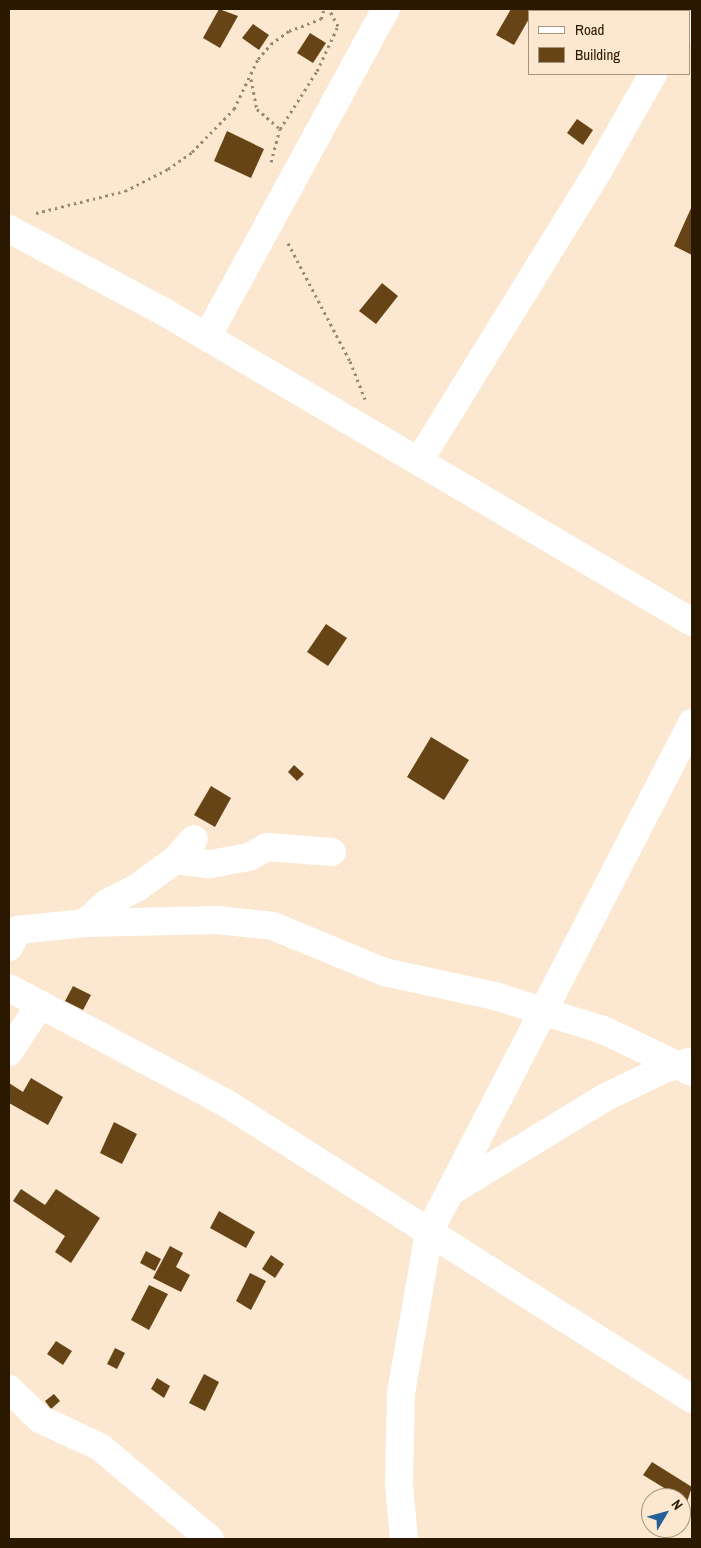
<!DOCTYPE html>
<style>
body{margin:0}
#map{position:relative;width:701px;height:1548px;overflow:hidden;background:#fce8d0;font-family:"Archivo Narrow",sans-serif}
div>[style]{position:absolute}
.building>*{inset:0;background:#664416}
.path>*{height:3px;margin-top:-1.5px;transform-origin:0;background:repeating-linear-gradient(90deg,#9b8870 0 2.5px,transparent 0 6.5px)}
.minor>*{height:28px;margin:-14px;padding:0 14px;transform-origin:14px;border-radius:14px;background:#fff}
span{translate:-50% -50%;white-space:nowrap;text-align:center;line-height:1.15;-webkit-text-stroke:5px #fce8d0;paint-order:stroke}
.frame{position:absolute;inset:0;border:10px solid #2a1801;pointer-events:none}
.legend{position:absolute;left:528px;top:10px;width:162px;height:65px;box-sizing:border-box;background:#fce8d0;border:1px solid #a8957d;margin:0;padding:6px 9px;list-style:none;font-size:15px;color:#2a1801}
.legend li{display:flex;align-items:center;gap:10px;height:25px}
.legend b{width:25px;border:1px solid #a8957d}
.north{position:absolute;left:641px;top:1488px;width:50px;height:50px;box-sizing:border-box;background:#fce8d0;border:1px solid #a8957d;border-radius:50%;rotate:53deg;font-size:14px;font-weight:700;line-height:20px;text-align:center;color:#2a1801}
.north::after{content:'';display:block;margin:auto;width:18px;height:22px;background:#276097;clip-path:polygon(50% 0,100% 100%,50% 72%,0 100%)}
</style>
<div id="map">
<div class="building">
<div style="clip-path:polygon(219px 9px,238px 16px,220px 48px,203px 38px)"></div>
<div style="clip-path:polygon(511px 9px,534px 9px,530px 11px,530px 17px,514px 45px,496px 35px)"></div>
<div style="clip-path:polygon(253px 24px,269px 35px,259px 50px,242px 38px)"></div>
<div style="clip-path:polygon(310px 33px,326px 43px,313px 63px,297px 53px)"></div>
<div style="clip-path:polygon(577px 119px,593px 130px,583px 145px,567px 133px)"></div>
<div style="clip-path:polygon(227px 131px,264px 149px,251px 178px,214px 161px)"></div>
<div style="clip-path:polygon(692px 206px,692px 255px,674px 246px)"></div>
<div style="clip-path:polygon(382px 283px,398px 296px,376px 324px,359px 311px)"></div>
<div style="clip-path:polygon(326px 624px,347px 638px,328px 666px,307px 652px)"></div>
<div style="clip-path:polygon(431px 737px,469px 760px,444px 800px,407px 777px)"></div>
<div style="clip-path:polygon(294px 765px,304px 774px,297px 781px,288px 772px)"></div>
<div style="clip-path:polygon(211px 786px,231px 798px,215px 827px,194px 815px)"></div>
<div style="clip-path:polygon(73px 986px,91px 995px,83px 1010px,65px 1001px)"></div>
<div style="clip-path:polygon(31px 1078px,63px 1097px,48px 1125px,9px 1103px,9px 1083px,23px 1092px)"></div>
<div style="clip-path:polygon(114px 1122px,137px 1134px,122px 1164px,100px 1153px)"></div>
<div style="clip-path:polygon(21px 1189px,45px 1205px,56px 1189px,100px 1218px,71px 1263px,55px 1252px,65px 1236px,13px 1201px)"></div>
<div style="clip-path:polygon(219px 1211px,255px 1232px,246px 1248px,210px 1228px)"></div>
<div style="clip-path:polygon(170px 1246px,183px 1253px,176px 1267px,190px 1275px,181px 1292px,153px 1278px)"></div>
<div style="clip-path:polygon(146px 1251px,161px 1259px,155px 1271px,140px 1263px)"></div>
<div style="clip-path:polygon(271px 1255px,284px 1264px,275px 1278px,262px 1269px)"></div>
<div style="clip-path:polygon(250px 1273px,266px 1281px,251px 1310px,236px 1301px)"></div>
<div style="clip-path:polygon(149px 1285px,168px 1294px,149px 1330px,131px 1320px)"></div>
<div style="clip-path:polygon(56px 1341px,72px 1351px,63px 1365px,47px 1354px)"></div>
<div style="clip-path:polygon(115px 1348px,125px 1353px,117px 1369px,107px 1364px)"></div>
<div style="clip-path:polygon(204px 1374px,219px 1382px,205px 1411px,189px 1403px)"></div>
<div style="clip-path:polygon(157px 1378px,170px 1386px,164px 1398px,151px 1389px)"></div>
<div style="clip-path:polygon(54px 1394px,60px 1401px,51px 1409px,45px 1401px)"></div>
<div style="clip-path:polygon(652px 1462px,692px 1487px,687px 1502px,643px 1475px)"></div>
</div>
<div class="path">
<div style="left:251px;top:79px;width:31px;rotate:79deg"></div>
<div style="left:257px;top:109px;width:30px;rotate:41deg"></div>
<div style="left:271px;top:162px;width:34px;rotate:-75deg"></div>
<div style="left:280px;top:129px;width:69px;rotate:-57.5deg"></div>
<div style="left:317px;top:71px;width:50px;rotate:-65deg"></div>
<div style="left:338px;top:26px;width:19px;rotate:-118deg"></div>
<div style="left:36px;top:213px;width:92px;rotate:-13.9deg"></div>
<div style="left:125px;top:191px;width:48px;rotate:-27.1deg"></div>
<div style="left:168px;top:169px;width:29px;rotate:-35deg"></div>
<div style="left:192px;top:152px;width:60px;rotate:-45.7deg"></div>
<div style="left:234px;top:109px;width:55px;rotate:-64.4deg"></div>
<div style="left:258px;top:59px;width:20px;rotate:-49deg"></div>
<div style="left:271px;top:44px;width:22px;rotate:-36deg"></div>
<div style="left:289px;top:31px;width:34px;rotate:-21deg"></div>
<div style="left:321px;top:19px;width:10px;rotate:-73deg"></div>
<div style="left:288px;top:243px;width:133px;rotate:62.3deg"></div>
<div style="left:350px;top:361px;width:41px;rotate:68.5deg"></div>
</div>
<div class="minor">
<div style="left:690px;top:30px;width:4px;rotate:-56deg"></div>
<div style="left:9px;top:229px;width:178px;rotate:28.1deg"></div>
<div style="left:166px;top:313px;width:610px;rotate:30.43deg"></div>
<div style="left:207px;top:337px;width:374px;rotate:-61.4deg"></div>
<div style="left:419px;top:461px;width:343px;rotate:-58.3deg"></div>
<div style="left:599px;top:169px;width:109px;rotate:-60.4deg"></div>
<div style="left:175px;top:860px;width:35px;rotate:7deg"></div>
<div style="left:210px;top:864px;width:40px;rotate:-10deg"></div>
<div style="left:249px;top:857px;width:21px;rotate:-29deg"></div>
<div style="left:267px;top:847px;width:65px;rotate:4.4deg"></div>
<div style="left:85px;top:923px;width:30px;rotate:-42deg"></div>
<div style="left:107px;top:903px;width:35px;rotate:-27deg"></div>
<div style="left:138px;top:887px;width:46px;rotate:-36.1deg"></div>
<div style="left:175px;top:860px;width:28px;rotate:-48deg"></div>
<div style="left:9px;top:947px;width:19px;rotate:-62deg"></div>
<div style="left:18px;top:930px;width:67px;rotate:-6deg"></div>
<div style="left:85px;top:923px;width:132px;rotate:-1.3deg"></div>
<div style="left:217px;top:920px;width:56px;rotate:6.1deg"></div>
<div style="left:273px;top:926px;width:120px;rotate:22.5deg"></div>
<div style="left:384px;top:972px;width:114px;rotate:12.2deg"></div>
<div style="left:495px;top:996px;width:113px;rotate:17.5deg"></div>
<div style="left:603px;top:1030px;width:98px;rotate:25.3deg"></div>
<div style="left:9px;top:988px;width:246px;rotate:27.9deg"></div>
<div style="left:226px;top:1103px;width:552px;rotate:32.42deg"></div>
<div style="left:9px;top:1052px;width:55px;rotate:-56.9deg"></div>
<div style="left:450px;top:1192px;width:180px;rotate:-31.4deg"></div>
<div style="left:604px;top:1098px;width:67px;rotate:-25.8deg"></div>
<div style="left:664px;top:1069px;width:25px;rotate:-16deg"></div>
<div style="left:9px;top:1389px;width:43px;rotate:44.1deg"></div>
<div style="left:40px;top:1419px;width:66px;rotate:25deg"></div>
<div style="left:100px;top:1447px;width:143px;rotate:39.9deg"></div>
<div style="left:404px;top:1539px;width:54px;rotate:-95.3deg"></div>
<div style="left:399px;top:1485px;width:92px;rotate:-88.8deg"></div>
<div style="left:401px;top:1393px;width:163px;rotate:-80.1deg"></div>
<div style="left:429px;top:1232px;width:573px;rotate:-62.67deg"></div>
</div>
<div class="frame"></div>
<ul class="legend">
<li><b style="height:6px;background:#fff"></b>Road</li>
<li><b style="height:14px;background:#664416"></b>Building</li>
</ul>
<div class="north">N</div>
</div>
